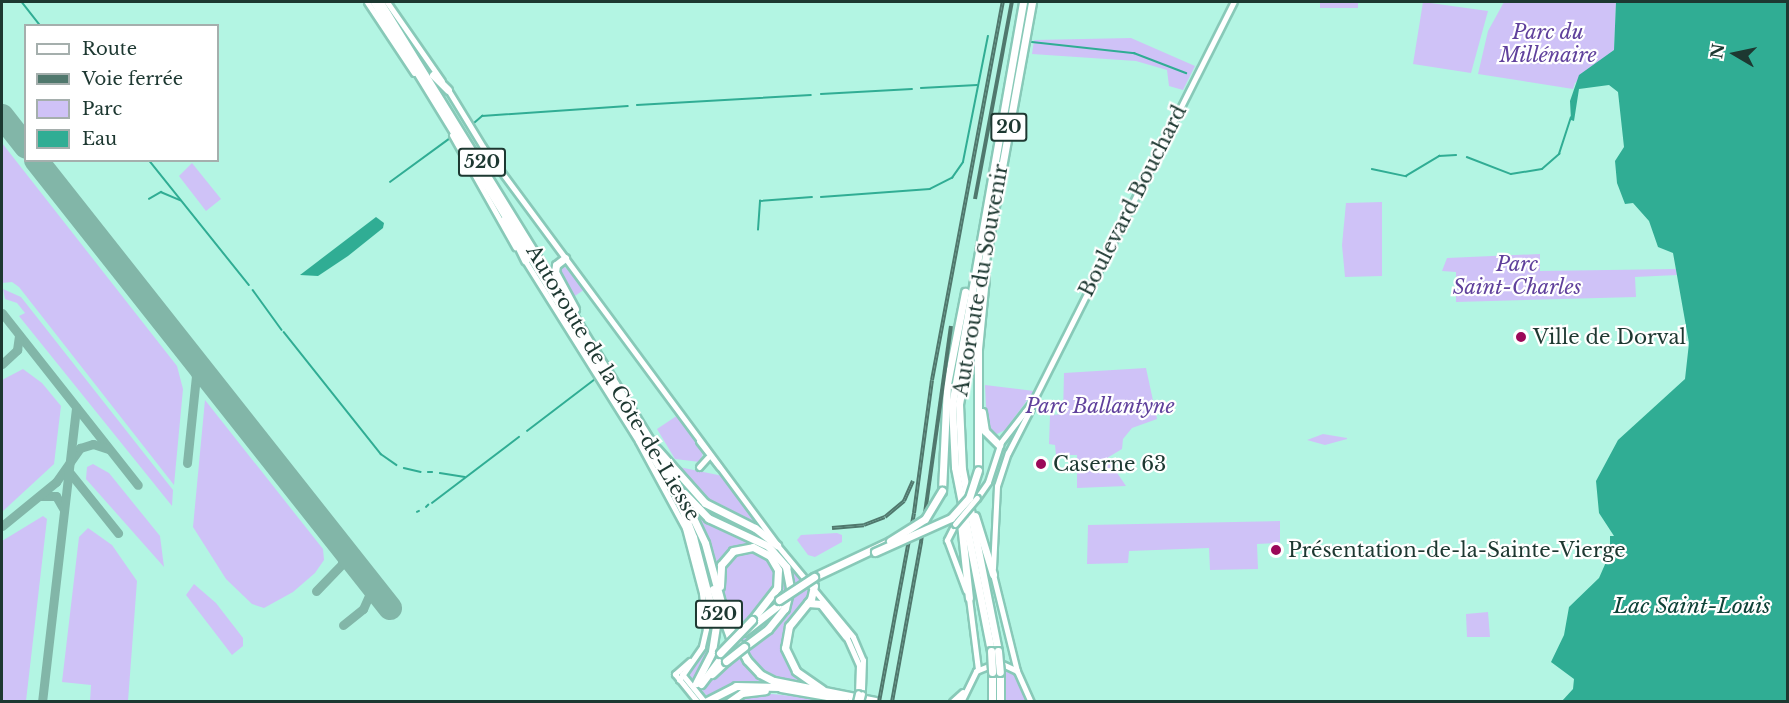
<!DOCTYPE html>
<meta charset="utf-8">
<style>
body{margin:0}
#map{position:relative;width:1789px;height:703px;overflow:hidden;background:#b3f5e3;font-family:"Libre Baskerville",serif}
div>[style]{position:absolute}
.green>*{inset:0;background:#cfc2f7}
.water>*{inset:0;background:#30ad94}
.stream>*{height:1.5px;margin:-0.75px;padding:0 0.75px;transform-origin:0.75px;border-radius:0.75px;background:#30ad94}
.taxiway>*{height:9px;margin:-4.5px;padding:0 4.5px;transform-origin:4.5px;border-radius:4.5px;background:#82b6a8}
.runway>*{height:24px;margin:-12px;padding:0 12px;transform-origin:12px;border-radius:12px;background:#82b6a8}
.roads{filter:drop-shadow(2px 0 #88c9b8) drop-shadow(-2px 0 #88c9b8) drop-shadow(0 2px #88c9b8) drop-shadow(0 -2px #88c9b8)}
.secondary>*{height:5px;margin:-2.5px;padding:0 2.5px;transform-origin:2.5px;border-radius:2.5px;background:#fff}
.primary>*{height:5px;margin:-2.5px;padding:0 2.5px;transform-origin:2.5px;border-radius:2.5px;background:#fff}
.motorway>*{height:7px;margin:-3.5px;padding:0 3.5px;transform-origin:3.5px;border-radius:3.5px;background:#fff}
.rail>*{height:4px;margin-top:-2px;transform-origin:0;background:repeating-linear-gradient(90deg,#fff 0 4.5px,#50786d 0 9px);box-sizing:border-box;border-block:2px solid #50786d}
.bridges{filter:drop-shadow(2px 0 #88c9b8) drop-shadow(-2px 0 #88c9b8) drop-shadow(0 2px #88c9b8) drop-shadow(0 -2px #88c9b8)}
.secondary-bridge>*{height:5px;margin:-2.5px;padding:0 2.5px;transform-origin:2.5px;border-radius:2.5px;background:#fff}
.motorway-bridge>*{height:7px;margin:-3.5px;padding:0 3.5px;transform-origin:3.5px;border-radius:3.5px;background:#fff}
.dots>*{width:16px;height:16px;translate:-50% -50%;box-sizing:border-box;border:3px solid #fff;border-radius:50%}
span{translate:-50% -50%;white-space:nowrap;text-align:center;line-height:1.15;-webkit-text-stroke:4.5px #fff;paint-order:stroke}
.shield-label span{padding:2px 4px;background:#fff;border:2px solid;border-radius:4px;-webkit-text-stroke-width:0}
.shield-label{font-size:18px;color:#1d3831;font-weight:700}
.park-label{font-size:20px;color:#60419c;font-style:italic}
.street-label{font-size:20px;color:#1d3831}
.poi-label{font-size:20px;color:#1d3831}
.left{translate:0 -50%;text-align:left}
.water-label{font-size:21px;color:#0d4237;font-style:italic}
.frame{position:absolute;inset:0;border:3px solid #1d3831;pointer-events:none}
.legend{position:absolute;left:24px;top:24px;width:195px;height:138px;box-sizing:border-box;background:#fff;border:2px solid #a5afad;margin:0;padding:8px 10px;list-style:none;font-size:18px;color:#1d3831}
.legend li{display:flex;align-items:center;gap:12px;height:30px}
.legend b{width:30px;border:2px solid #a5afad}
.north{position:absolute;left:1705px;top:24px;width:60px;height:60px;-webkit-text-stroke:4px #fff;paint-order:stroke;rotate:279deg;font-size:16px;font-weight:700;line-height:24px;text-align:center;color:#1d3831}
.north::after{content:'';display:block;margin:auto;width:21px;height:27px;background:#1d3831;clip-path:polygon(50% 0,100% 100%,50% 72%,0 100%)}
</style>
<div id="map">
<div class="green">
<div style="clip-path:polygon(1320px 2px,1358px 2px,1358px 8px,1320px 8px)"></div>
<div style="clip-path:polygon(1423px 2px,1488px 11px,1471px 73px,1413px 64px)"></div>
<div style="clip-path:polygon(1504px 2px,1616px 2px,1614px 50px,1575px 83px,1573px 89px,1478px 74px,1488px 31px)"></div>
<div style="clip-path:polygon(1131px 38px,1195px 66px,1183px 90px,1169px 86px,1167px 70px,1136px 61px,1032px 54px,1034px 40px)"></div>
<div style="clip-path:polygon(2px 143px,177px 366px,183px 389px,174px 485px,19px 287px,12px 282px,2px 283px)"></div>
<div style="clip-path:polygon(192px 163px,221px 199px,206px 211px,179px 176px)"></div>
<div style="clip-path:polygon(1382px 202px,1382px 276px,1345px 277px,1342px 245px,1346px 203px)"></div>
<div style="clip-path:polygon(1540px 254px,1540px 271px,1676px 269px,1677px 275px,1635px 277px,1636px 297px,1456px 302px,1456px 272px,1442px 271px,1447px 258px)"></div>
<div style="clip-path:polygon(562px 264px,585px 289px,572px 298px,558px 271px)"></div>
<div style="clip-path:polygon(3px 289px,21px 297px,173px 490px,172px 506px,19px 316px,25px 313px,17px 303px,5px 299px)"></div>
<div style="clip-path:polygon(1146px 368px,1157px 419px,1132px 428px,1123px 439px,1122px 449px,1107px 458px,1126px 486px,1077px 488px,1077px 455px,1056px 455px,1055px 445px,1049px 444px,1050px 415px,1063px 414px,1064px 373px)"></div>
<div style="clip-path:polygon(23px 369px,42px 383px,61px 406px,54px 464px,2px 512px,2px 380px)"></div>
<div style="clip-path:polygon(985px 385px,1034px 391px,1005px 430px,995px 435px,987px 429px)"></div>
<div style="clip-path:polygon(205px 400px,323px 549px,324px 560px,315px 573px,293px 592px,264px 608px,252px 604px,226px 579px,193px 527px)"></div>
<div style="clip-path:polygon(678px 415px,703px 453px,700px 462px,675px 459px,657px 429px)"></div>
<div style="clip-path:polygon(1323px 434px,1347px 438px,1347px 439px,1325px 445px,1307px 440px)"></div>
<div style="clip-path:polygon(93px 464px,109px 473px,160px 536px,164px 567px,86px 479px,87px 467px)"></div>
<div style="clip-path:polygon(668px 466px,708px 508px,752px 530px,774px 549px,718px 522px,692px 500px)"></div>
<div style="clip-path:polygon(674px 466px,723px 476px,766px 532px,706px 500px)"></div>
<div style="clip-path:polygon(689px 503px,702px 517px,761px 544px,782px 563px,788px 590px,777px 598px,776px 595px,780px 568px,769px 552px,758px 546px,730px 550px,716px 573px)"></div>
<div style="clip-path:polygon(43px 516px,47px 519px,26px 701px,2px 701px,2px 541px)"></div>
<div style="clip-path:polygon(1280px 521px,1280px 543px,1257px 544px,1258px 569px,1210px 570px,1209px 548px,1129px 551px,1128px 563px,1087px 564px,1088px 525px)"></div>
<div style="clip-path:polygon(88px 528px,112px 545px,137px 581px,128px 701px,90px 701px,91px 685px,62px 682px,79px 537px)"></div>
<div style="clip-path:polygon(837px 533px,842px 535px,842px 542px,815px 557px,808px 555px,797px 540px,801px 535px)"></div>
<div style="clip-path:polygon(748px 549px,766px 554px,776px 570px,777px 582px,770px 596px,734px 632px,723px 599px,721px 570px,735px 553px)"></div>
<div style="clip-path:polygon(787px 562px,809px 592px,785px 629px,783px 648px,788px 665px,809px 686px,766px 676px,743px 651px,788px 607px)"></div>
<div style="clip-path:polygon(194px 584px,216px 603px,243px 638px,243px 646px,232px 655px,186px 595px)"></div>
<div style="clip-path:polygon(786px 602px,772px 622px,740px 647px,738px 642px)"></div>
<div style="clip-path:polygon(1488px 612px,1490px 637px,1467px 637px,1466px 614px)"></div>
<div style="clip-path:polygon(708px 629px,713px 636px,710px 651px,692px 683px,686px 675px,701px 655px)"></div>
<div style="clip-path:polygon(736px 655px,762px 684px,728px 685px,707px 696px,701px 689px)"></div>
<div style="clip-path:polygon(1003px 667px,1018px 678px,1028px 701px,1004px 701px)"></div>
<div style="clip-path:polygon(755px 693px,772px 694px,841px 701px,733px 702px)"></div>
</div>
<div class="water">
<div style="clip-path:polygon(1616px 2px,1787px 2px,1787px 701px,1562px 701px,1573px 689px,1574px 679px,1551px 662px,1564px 635px,1569px 607px,1599px 578px,1610px 553px,1610px 536px,1614px 536px,1599px 513px,1596px 481px,1618px 440px,1685px 379px,1689px 343px,1673px 253px,1658px 247px,1649px 221px,1633px 203px,1625px 204px,1617px 183px,1615px 161px,1624px 147px,1618px 92px,1609px 85px,1579px 89px,1574px 121px,1571px 120px,1570px 101px,1579px 75px,1614px 50px)"></div>
<div style="clip-path:polygon(376px 217px,384px 223px,383px 228px,348px 256px,318px 276px,300px 275px)"></div>
</div>
<div class="stream">
<div style="left:22px;top:2px;width:31px;rotate:52deg"></div>
<div style="left:1032px;top:42px;width:103px;rotate:6.2deg"></div>
<div style="left:1134px;top:53px;width:56px;rotate:21deg"></div>
<div style="left:921px;top:88px;width:56px;rotate:-3.1deg"></div>
<div style="left:821px;top:94px;width:91px;rotate:-3.1deg"></div>
<div style="left:637px;top:105px;width:174px;rotate:-3.3deg"></div>
<div style="left:474px;top:123px;width:11px;rotate:-41deg"></div>
<div style="left:482px;top:116px;width:146px;rotate:-3.9deg"></div>
<div style="left:1467px;top:157px;width:47px;rotate:21.1deg"></div>
<div style="left:1511px;top:174px;width:31px;rotate:-9deg"></div>
<div style="left:1542px;top:169px;width:23px;rotate:-41deg"></div>
<div style="left:1559px;top:154px;width:38px;rotate:-72deg"></div>
<div style="left:149px;top:160px;width:160px;rotate:51.3deg"></div>
<div style="left:1372px;top:169px;width:35px;rotate:12deg"></div>
<div style="left:1406px;top:176px;width:39px;rotate:-31deg"></div>
<div style="left:1439px;top:156px;width:17px;rotate:-3deg"></div>
<div style="left:390px;top:182px;width:73px;rotate:-36.1deg"></div>
<div style="left:821px;top:197px;width:109px;rotate:-4.2deg"></div>
<div style="left:930px;top:189px;width:25px;rotate:-27deg"></div>
<div style="left:952px;top:178px;width:19px;rotate:-55deg"></div>
<div style="left:963px;top:162px;width:128px;rotate:-78.8deg"></div>
<div style="left:149px;top:199px;width:14px;rotate:-30deg"></div>
<div style="left:161px;top:192px;width:21px;rotate:23deg"></div>
<div style="left:758px;top:230px;width:29px;rotate:-86deg"></div>
<div style="left:760px;top:201px;width:52px;rotate:-4.4deg"></div>
<div style="left:253px;top:290px;width:49px;rotate:54.1deg"></div>
<div style="left:284px;top:332px;width:156px;rotate:51.5deg"></div>
<div style="left:381px;top:454px;width:19px;rotate:35deg"></div>
<div style="left:527px;top:431px;width:84px;rotate:-37.3deg"></div>
<div style="left:404px;top:468px;width:17px;rotate:13deg"></div>
<div style="left:428px;top:472px;width:4px"></div>
<div style="left:440px;top:473px;width:25px;rotate:9deg"></div>
<div style="left:432px;top:503px;width:109px;rotate:-37.2deg"></div>
<div style="left:426px;top:507px;width:3px;rotate:-45deg"></div>
<div style="left:417px;top:512px;width:2px;rotate:-27deg"></div>
</div>
<div class="taxiway">
<div style="left:2px;top:313px;width:219px;rotate:51.7deg"></div>
<div style="left:2px;top:364px;width:21px;rotate:-43deg"></div>
<div style="left:17px;top:350px;width:15px;rotate:-82deg"></div>
<div style="left:187px;top:463px;width:87px;rotate:-84.1deg"></div>
<div style="left:196px;top:376px;width:25px;rotate:-108deg"></div>
<div style="left:70px;top:473px;width:77px;rotate:51.3deg"></div>
<div style="left:40px;top:496px;width:16px"></div>
<div style="left:56px;top:496px;width:16px;rotate:60deg"></div>
<div style="left:2px;top:526px;width:70px;rotate:-39.2deg"></div>
<div style="left:56px;top:482px;width:42px;rotate:-54.8deg"></div>
<div style="left:80px;top:448px;width:14px;rotate:-17deg"></div>
<div style="left:93px;top:444px;width:16px;rotate:18deg"></div>
<div style="left:316px;top:591px;width:37px;rotate:-46deg"></div>
<div style="left:342px;top:564px;width:12px;rotate:-90deg"></div>
<div style="left:342px;top:552px;width:20px;rotate:-120deg"></div>
<div style="left:343px;top:625px;width:26px;rotate:-39deg"></div>
<div style="left:363px;top:609px;width:17px;rotate:-66deg"></div>
<div style="left:370px;top:593px;width:12px;rotate:-99deg"></div>
<div style="left:368px;top:581px;width:38px;rotate:-127deg"></div>
<div style="left:42px;top:702px;width:297px;rotate:-83.4deg"></div>
</div>
<div class="runway">
<div style="left:2px;top:116px;width:39px;rotate:52deg"></div>
<div style="left:36px;top:160px;width:571px;rotate:51.68deg"></div>
</div>
<div class="roads">
<div class="secondary">
<div style="left:367px;top:2px;width:85px;rotate:56.5deg"></div>
<div style="left:387px;top:2px;width:96px;rotate:55.2deg"></div>
<div style="left:447px;top:88px;width:69px;rotate:58.6deg"></div>
<div style="left:483px;top:147px;width:495px;rotate:53.5deg"></div>
<div style="left:777px;top:545px;width:119px;rotate:50.4deg"></div>
<div style="left:853px;top:637px;width:25px;rotate:67deg"></div>
<div style="left:863px;top:660px;width:34px;rotate:92deg"></div>
<div style="left:452px;top:135px;width:129px;rotate:60.6deg"></div>
<div style="left:524px;top:259px;width:215px;rotate:57.9deg"></div>
<div style="left:638px;top:441px;width:99px;rotate:61.6deg"></div>
<div style="left:685px;top:528px;width:67px;rotate:75.3deg"></div>
<div style="left:702px;top:593px;width:36px;rotate:84deg"></div>
<div style="left:706px;top:629px;width:18px;rotate:103deg"></div>
<div style="left:702px;top:647px;width:40px;rotate:124.9deg"></div>
<div style="left:699px;top:441px;width:33px;rotate:52deg"></div>
<div style="left:699px;top:467px;width:13px;rotate:-48deg"></div>
<div style="left:977px;top:498px;width:19px;rotate:-55deg"></div>
<div style="left:988px;top:482px;width:42px;rotate:-72deg"></div>
<div style="left:1001px;top:442px;width:52px;rotate:-52deg"></div>
<div style="left:1033px;top:401px;width:447px;rotate:-63.3deg"></div>
<div style="left:955px;top:524px;width:18px;rotate:117deg"></div>
<div style="left:947px;top:540px;width:54px;rotate:69.6deg"></div>
<div style="left:993px;top:568px;width:82px;rotate:-87.2deg"></div>
<div style="left:997px;top:486px;width:35px;rotate:-72deg"></div>
<div style="left:1008px;top:453px;width:51px;rotate:-62.9deg"></div>
<div style="left:846px;top:636px;width:32px;rotate:66deg"></div>
<div style="left:859px;top:665px;width:28px;rotate:92deg"></div>
<div style="left:690px;top:661px;width:20px;rotate:139deg"></div>
<div style="left:675px;top:674px;width:36px;rotate:51deg"></div>
<div style="left:682px;top:674px;width:36px;rotate:51deg"></div>
</div>
<div class="primary">
<div style="left:993px;top:574px;width:100px;rotate:76.1deg"></div>
<div style="left:969px;top:598px;width:72px;rotate:82.8deg"></div>
<div style="left:961px;top:702px;width:34px;rotate:-64deg"></div>
<div style="left:976px;top:671px;width:24px;rotate:-22deg"></div>
<div style="left:998px;top:662px;width:21px;rotate:25deg"></div>
<div style="left:1017px;top:671px;width:34px;rotate:66deg"></div>
</div>
<div class="motorway">
<div style="left:374px;top:2px;width:585px;rotate:58.48deg"></div>
<div style="left:380px;top:2px;width:566px;rotate:58.36deg"></div>
<div style="left:677px;top:484px;width:65px;rotate:64.6deg"></div>
<div style="left:705px;top:543px;width:81px;rotate:74.9deg"></div>
<div style="left:726px;top:621px;width:44px;rotate:61.7deg"></div>
<div style="left:747px;top:660px;width:19px;rotate:47deg"></div>
<div style="left:760px;top:674px;width:16px;rotate:27deg"></div>
<div style="left:774px;top:681px;width:103px;rotate:11.2deg"></div>
<div style="left:433px;top:75px;width:21px;rotate:45deg"></div>
<div style="left:505px;top:219px;width:46px;rotate:64deg"></div>
<div style="left:565px;top:258px;width:11px;rotate:142deg"></div>
<div style="left:556px;top:265px;width:7px;rotate:98deg"></div>
<div style="left:555px;top:272px;width:42px;rotate:61.6deg"></div>
<div style="left:982px;top:412px;width:19px;rotate:81deg"></div>
<div style="left:985px;top:431px;width:20px;rotate:45deg"></div>
<div style="left:657px;top:449px;width:72px;rotate:48.4deg"></div>
<div style="left:705px;top:503px;width:56px;rotate:26.6deg"></div>
<div style="left:755px;top:528px;width:28px;rotate:38deg"></div>
<div style="left:978px;top:470px;width:121px;rotate:-90deg"></div>
<div style="left:978px;top:349px;width:71px;rotate:-84.4deg"></div>
<div style="left:942px;top:491px;width:107px;rotate:-87.3deg"></div>
<div style="left:947px;top:384px;width:94px;rotate:-78.9deg"></div>
<div style="left:684px;top:493px;width:35px;rotate:46deg"></div>
<div style="left:708px;top:518px;width:66px;rotate:25deg"></div>
<div style="left:768px;top:546px;width:28px;rotate:49deg"></div>
<div style="left:786px;top:567px;width:21px;rotate:79deg"></div>
<div style="left:790px;top:588px;width:21px;rotate:104deg"></div>
<div style="left:785px;top:608px;width:27px;rotate:129deg"></div>
<div style="left:768px;top:629px;width:30px;rotate:143deg"></div>
<div style="left:678px;top:498px;width:42px;rotate:69deg"></div>
<div style="left:693px;top:537px;width:92px;rotate:75.5deg"></div>
<div style="left:716px;top:626px;width:26px;rotate:99deg"></div>
<div style="left:712px;top:652px;width:35px;rotate:117deg"></div>
<div style="left:960px;top:514px;width:84px;rotate:83.9deg"></div>
<div style="left:975px;top:516px;width:61px;rotate:72.8deg"></div>
<div style="left:814px;top:577px;width:84px;rotate:-25.3deg"></div>
<div style="left:720px;top:586px;width:21px;rotate:-87deg"></div>
<div style="left:721px;top:565px;width:18px;rotate:-49deg"></div>
<div style="left:733px;top:551px;width:20px;rotate:-11deg"></div>
<div style="left:753px;top:547px;width:19px;rotate:28deg"></div>
<div style="left:770px;top:556px;width:16px;rotate:60deg"></div>
<div style="left:778px;top:570px;width:18px;rotate:93deg"></div>
<div style="left:777px;top:588px;width:41px;rotate:128deg"></div>
<div style="left:814px;top:586px;width:13px;rotate:103deg"></div>
<div style="left:811px;top:599px;width:35px;rotate:129deg"></div>
<div style="left:789px;top:626px;width:22px;rotate:100deg"></div>
<div style="left:785px;top:648px;width:25px;rotate:64deg"></div>
<div style="left:796px;top:671px;width:32px;rotate:35deg"></div>
<div style="left:713px;top:589px;width:60px;rotate:70.7deg"></div>
<div style="left:808px;top:603px;width:13px;rotate:4deg"></div>
<div style="left:821px;top:604px;width:41px;rotate:52deg"></div>
<div style="left:744px;top:632px;width:47px;rotate:-38.1deg"></div>
<div style="left:991px;top:651px;width:187px;rotate:-101.1deg"></div>
<div style="left:955px;top:467px;width:62px;rotate:-92.8deg"></div>
<div style="left:952px;top:405px;width:409px;rotate:-80deg"></div>
<div style="left:998px;top:651px;width:185px;rotate:-101.2deg"></div>
<div style="left:962px;top:470px;width:66px;rotate:-92.6deg"></div>
<div style="left:959px;top:404px;width:409px;rotate:-79.7deg"></div>
<div style="left:712px;top:674px;width:19px;rotate:-43deg"></div>
<div style="left:701px;top:684px;width:35px;rotate:-53deg"></div>
<div style="left:781px;top:688px;width:64px;rotate:9.9deg"></div>
<div style="left:705px;top:702px;width:35px;rotate:-27deg"></div>
<div style="left:736px;top:686px;width:43px;rotate:1.3deg"></div>
<div style="left:729px;top:702px;width:16px;rotate:-35deg"></div>
<div style="left:742px;top:693px;width:23px;rotate:-7deg"></div>
<div style="left:953px;top:702px;width:13px;rotate:-42deg"></div>
<div style="left:992px;top:702px;width:30px;rotate:-90deg"></div>
<div style="left:1000px;top:702px;width:30px;rotate:-90deg"></div>
</div>
</div>
<div class="rail">
<div style="left:975px;top:199px;width:200px;rotate:-79.4deg"></div>
<div style="left:832px;top:528px;width:32px;rotate:-5deg"></div>
<div style="left:864px;top:525px;width:22px;rotate:-21deg"></div>
<div style="left:885px;top:517px;width:25px;rotate:-40deg"></div>
<div style="left:904px;top:501px;width:22px;rotate:-66deg"></div>
<div style="left:879px;top:702px;width:192px;rotate:-79.5deg"></div>
<div style="left:914px;top:513px;width:134px;rotate:-82.3deg"></div>
<div style="left:932px;top:380px;width:385px;rotate:-79.4deg"></div>
<div style="left:892px;top:702px;width:163px;rotate:-79.7deg"></div>
<div style="left:921px;top:542px;width:218px;rotate:-82.1deg"></div>
</div>
<div class="bridges">
<div class="secondary-bridge">
<div style="left:955px;top:524px;width:34px;rotate:-50deg"></div>
<div style="left:856px;top:702px;width:9px;rotate:-77deg"></div>
<div style="left:860px;top:702px;width:8px;rotate:-76deg"></div>
</div>
<div class="motorway-bridge">
<div style="left:890px;top:541px;width:41px;rotate:-32.2deg"></div>
<div style="left:925px;top:519px;width:33px;rotate:-59deg"></div>
<div style="left:875px;top:552px;width:83px;rotate:-24.1deg"></div>
<div style="left:951px;top:518px;width:27px;rotate:-48deg"></div>
<div style="left:969px;top:498px;width:29px;rotate:-72deg"></div>
<div style="left:779px;top:600px;width:42px;rotate:-33.3deg"></div>
<div style="left:991px;top:651px;width:21px;rotate:87deg"></div>
<div style="left:998px;top:651px;width:21px;rotate:85deg"></div>
<div style="left:720px;top:653px;width:46px;rotate:-45.9deg"></div>
<div style="left:726px;top:661px;width:23px;rotate:-38deg"></div>
</div>
</div>
<div class="dots">
<div style="left:1521px;top:337px;background:#9b0959"></div>
<div style="left:1041px;top:464px;background:#9b0959"></div>
<div style="left:1276px;top:550px;background:#9b0959"></div>
</div>
<div class="shield-label">
<span style="left:1009px;top:127px">20</span>
<span style="left:482px;top:162px">520</span>
<span style="left:719px;top:614px">520</span>
</div>
<div class="park-label">
<span style="left:1548px;top:44px">Parc du<br>Millénaire</span>
<span style="left:1517px;top:276px">Parc<br>Saint-Charles</span>
<span style="left:1100px;top:406px">Parc Ballantyne</span>
</div>
<div class="street-label">
<span style="left:1133px;top:201px;rotate:-63deg">Boulevard Bouchard</span>
<span style="left:981px;top:280px;rotate:-80deg">Autoroute du Souvenir</span>
<span style="left:613px;top:383px;rotate:59deg">Autoroute de la Côte-de-Liesse</span>
</div>
<div class="poi-label">
<span class="left" style="left:1533px;top:337px">Ville de Dorval</span>
<span class="left" style="left:1053px;top:464px">Caserne 63</span>
<span class="left" style="left:1288px;top:550px">Présentation-de-la-Sainte-Vierge</span>
</div>
<div class="water-label">
<span style="left:1692px;top:606px">Lac Saint-Louis</span>
</div>
<div class="frame"></div>
<ul class="legend">
<li><b style="height:8px;background:#fff"></b>Route</li>
<li><b style="height:8px;background:#50786d"></b>Voie ferrée</li>
<li><b style="height:16px;background:#cfc2f7"></b>Parc</li>
<li><b style="height:16px;background:#30ad94"></b>Eau</li>
</ul>
<div class="north">N</div>
</div>
